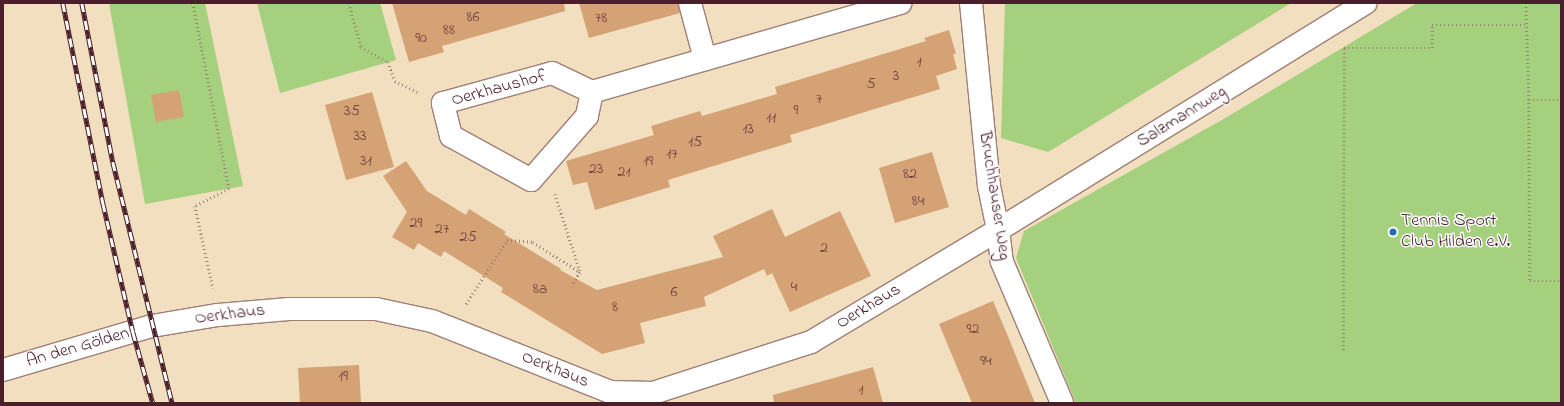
<!DOCTYPE html>
<meta charset="utf-8">
<style>
body{margin:0}
#map{position:relative;width:1564px;height:406px;overflow:hidden;background:#f1dfc0;font-family:"Indie Flower",sans-serif}
div>[style]{position:absolute}
.green>*{inset:0;background:#a5d07d}
.building>*{inset:0;background:#d5a275}
.path>*{height:2.5px;margin-top:-1.25px;transform-origin:0;background:repeating-linear-gradient(90deg,#9e7f76 0 1px,transparent 0 4px)}
.roads{filter:drop-shadow(1px 0 #9e7f76) drop-shadow(-1px 0 #9e7f76) drop-shadow(0 1px #9e7f76) drop-shadow(0 -1px #9e7f76)}
.minor>*{height:22px;margin:-11px;padding:0 11px;transform-origin:11px;border-radius:11px;background:#fff}
.rail>*{height:4.5px;margin-top:-2.25px;transform-origin:0;background:repeating-linear-gradient(90deg,#fff 0 9px,#4a1f2b 0 18px);box-sizing:border-box;border-block:1px solid #4a1f2b}
.dots>*{width:11px;height:11px;translate:-50% -50%;box-sizing:border-box;border:2px solid #fff;border-radius:50%}
span{translate:-50% -50%;white-space:nowrap;text-align:center;line-height:1.15;-webkit-text-stroke:3px #fff;paint-order:stroke}
.number-label{font-size:16px;color:#6d403e}
.number-label span{-webkit-text-stroke-width:0}
.street-label{font-size:18px;color:#4a1f2b}
.poi-label{font-size:18px;color:#4a1f2b}
.left{translate:0 -50%;text-align:left}
.frame{position:absolute;inset:0;border:4px solid #4a1f2b;pointer-events:none}
</style>
<div id="map">
<div class="green">
<div style="clip-path:polygon(109px 3px,205px 3px,243px 186px,145px 204px)"></div>
<div style="clip-path:polygon(257px 3px,380px 3px,396px 60px,280px 93px)"></div>
<div style="clip-path:polygon(1005px 3px,1291px 3px,1048px 152px,1001px 138px)"></div>
<div style="clip-path:polygon(1417px 3px,1561px 3px,1561px 403px,1076px 403px,1016px 258px,1024px 231px,1227px 117px)"></div>
</div>
<div class="building">
<div style="clip-path:polygon(392px 3px,564px 3px,565px 11px,442px 46px,444px 52px,409px 62px)"></div>
<div style="clip-path:polygon(579px 3px,678px 3px,680px 13px,589px 38px)"></div>
<div style="clip-path:polygon(949px 30px,956px 54px,953px 54px,957px 69px,936px 76px,940px 89px,790px 135px,792px 142px,668px 180px,670px 187px,595px 210px,587px 182px,573px 185px,566px 161px,654px 135px,651px 126px,700px 111px,702px 116px,777px 94px,775px 87px,926px 41px,924px 38px)"></div>
<div style="clip-path:polygon(179px 90px,184px 117px,156px 122px,151px 95px)"></div>
<div style="clip-path:polygon(372px 92px,394px 167px,346px 180px,325px 105px)"></div>
<div style="clip-path:polygon(932px 152px,949px 207px,895px 223px,879px 168px)"></div>
<div style="clip-path:polygon(406px 161px,427px 191px,466px 215px,469px 209px,506px 232px,504px 234px,561px 269px,560px 270px,597px 290px,723px 257px,713px 236px,772px 209px,785px 237px,840px 211px,871px 276px,790px 312px,772px 273px,767px 276px,764px 269px,704px 297px,706px 306px,640px 323px,645px 343px,602px 354px,501px 292px,503px 288px,444px 251px,441px 257px,418px 243px,414px 250px,392px 237px,407px 212px,383px 176px)"></div>
<div style="clip-path:polygon(993px 301px,1007px 334px,1035px 403px,972px 403px,939px 324px)"></div>
<div style="clip-path:polygon(359px 365px,361px 403px,300px 403px,298px 368px)"></div>
<div style="clip-path:polygon(873px 367px,883px 403px,774px 403px,773px 395px)"></div>
</div>
<div class="path">
<div style="left:193px;top:3px;width:189px;rotate:79deg"></div>
<div style="left:229px;top:189px;width:38px;rotate:153deg"></div>
<div style="left:195px;top:206px;width:84px;rotate:77.6deg"></div>
<div style="left:349px;top:3px;width:46px;rotate:74.7deg"></div>
<div style="left:361px;top:47px;width:31px;rotate:29deg"></div>
<div style="left:388px;top:62px;width:20px;rotate:70deg"></div>
<div style="left:395px;top:81px;width:25px;rotate:26deg"></div>
<div style="left:1526px;top:3px;width:92px;rotate:88.1deg"></div>
<div style="left:1529px;top:95px;width:186px;rotate:89.7deg"></div>
<div style="left:1530px;top:281px;width:31px"></div>
<div style="left:1529px;top:100px;width:32px"></div>
<div style="left:555px;top:194px;width:81px;rotate:72deg"></div>
<div style="left:466px;top:304px;width:76px;rotate:-57.4deg"></div>
<div style="left:507px;top:240px;width:26px;rotate:4deg"></div>
<div style="left:533px;top:242px;width:56px;rotate:32.6deg"></div>
<div style="left:580px;top:272px;width:16px;rotate:120deg"></div>
<div style="left:1343px;top:350px;width:302px;rotate:-89.8deg"></div>
<div style="left:1344px;top:48px;width:88px"></div>
<div style="left:1432px;top:48px;width:23px;rotate:-90deg"></div>
<div style="left:1432px;top:25px;width:94px"></div>
</div>
<div class="roads">
<div class="minor">
<div style="left:690px;top:3px;width:58px;rotate:75deg"></div>
<div style="left:971px;top:3px;width:184px;rotate:84.4deg"></div>
<div style="left:989px;top:186px;width:45px;rotate:78.4deg"></div>
<div style="left:998px;top:230px;width:32px;rotate:83deg"></div>
<div style="left:1002px;top:262px;width:153px;rotate:66.9deg"></div>
<div style="left:592px;top:92px;width:25px;rotate:102deg"></div>
<div style="left:587px;top:116px;width:85px;rotate:131.2deg"></div>
<div style="left:531px;top:180px;width:91px;rotate:-151.2deg"></div>
<div style="left:451px;top:136px;width:34px;rotate:-104deg"></div>
<div style="left:443px;top:103px;width:113px;rotate:-15.4deg"></div>
<div style="left:552px;top:73px;width:44px;rotate:25.4deg"></div>
<div style="left:592px;top:92px;width:321px;rotate:-16.1deg"></div>
<div style="left:3px;top:370px;width:155px;rotate:-16.5deg"></div>
<div style="left:152px;top:326px;width:67px;rotate:-9.5deg"></div>
<div style="left:218px;top:315px;width:71px;rotate:-4.8deg"></div>
<div style="left:289px;top:309px;width:87px"></div>
<div style="left:376px;top:309px;width:57px;rotate:12.1deg"></div>
<div style="left:432px;top:321px;width:192px;rotate:21.7deg"></div>
<div style="left:610px;top:392px;width:43px;rotate:1.3deg"></div>
<div style="left:653px;top:393px;width:166px;rotate:-17.9deg"></div>
<div style="left:811px;top:342px;width:218px;rotate:-30.9deg"></div>
<div style="left:998px;top:230px;width:432px;rotate:-31.7deg"></div>
</div>
</div>
<div class="rail">
<div style="left:63px;top:3px;width:204px;rotate:78.7deg"></div>
<div style="left:103px;top:203px;width:132px;rotate:76.9deg"></div>
<div style="left:133px;top:332px;width:74px;rotate:74.3deg"></div>
<div style="left:82px;top:3px;width:162px;rotate:79deg"></div>
<div style="left:113px;top:162px;width:248px;rotate:76.2deg"></div>
</div>
<div class="dots">
<div style="left:1393px;top:232px;background:#1f6fb2"></div>
</div>
<div class="number-label">
<span style="left:473px;top:17px">86</span>
<span style="left:601px;top:18px">78</span>
<span style="left:449px;top:30px">88</span>
<span style="left:421px;top:38px">90</span>
<span style="left:919px;top:62px">1</span>
<span style="left:896px;top:76px">3</span>
<span style="left:871px;top:84px">5</span>
<span style="left:819px;top:99px">7</span>
<span style="left:796px;top:110px">9</span>
<span style="left:352px;top:111px">35</span>
<span style="left:771px;top:118px">11</span>
<span style="left:748px;top:129px">13</span>
<span style="left:360px;top:136px">33</span>
<span style="left:695px;top:142px">15</span>
<span style="left:672px;top:154px">17</span>
<span style="left:366px;top:161px">31</span>
<span style="left:648px;top:161px">19</span>
<span style="left:596px;top:169px">23</span>
<span style="left:624px;top:172px">21</span>
<span style="left:910px;top:174px">82</span>
<span style="left:918px;top:201px">84</span>
<span style="left:416px;top:223px">29</span>
<span style="left:442px;top:229px">27</span>
<span style="left:468px;top:237px">25</span>
<span style="left:824px;top:248px">2</span>
<span style="left:794px;top:287px">4</span>
<span style="left:540px;top:289px">8a</span>
<span style="left:674px;top:292px">6</span>
<span style="left:615px;top:307px">8</span>
<span style="left:973px;top:329px">92</span>
<span style="left:986px;top:361px">94</span>
<span style="left:343px;top:376px">19</span>
<span style="left:861px;top:390px">1</span>
</div>
<div class="street-label">
<span style="left:499px;top:89px;rotate:-15deg">Oerkhaushof</span>
<span style="left:1182px;top:117px;rotate:-32deg">Salzmannweg</span>
<span style="left:994px;top:196px;rotate:81deg">Bruchhauser Weg</span>
<span style="left:869px;top:307px;rotate:-31deg">Oerkhaus</span>
<span style="left:230px;top:315px;rotate:-7deg">Oerkhaus</span>
<span style="left:78px;top:348px;rotate:-16deg">An den Gölden</span>
<span style="left:555px;top:370px;rotate:22deg">Oerkhaus</span>
</div>
<div class="poi-label">
<span class="left" style="left:1401px;top:232px">Tennis Sport<br>Club Hilden e.V.</span>
</div>
<div class="frame"></div>
</div>
